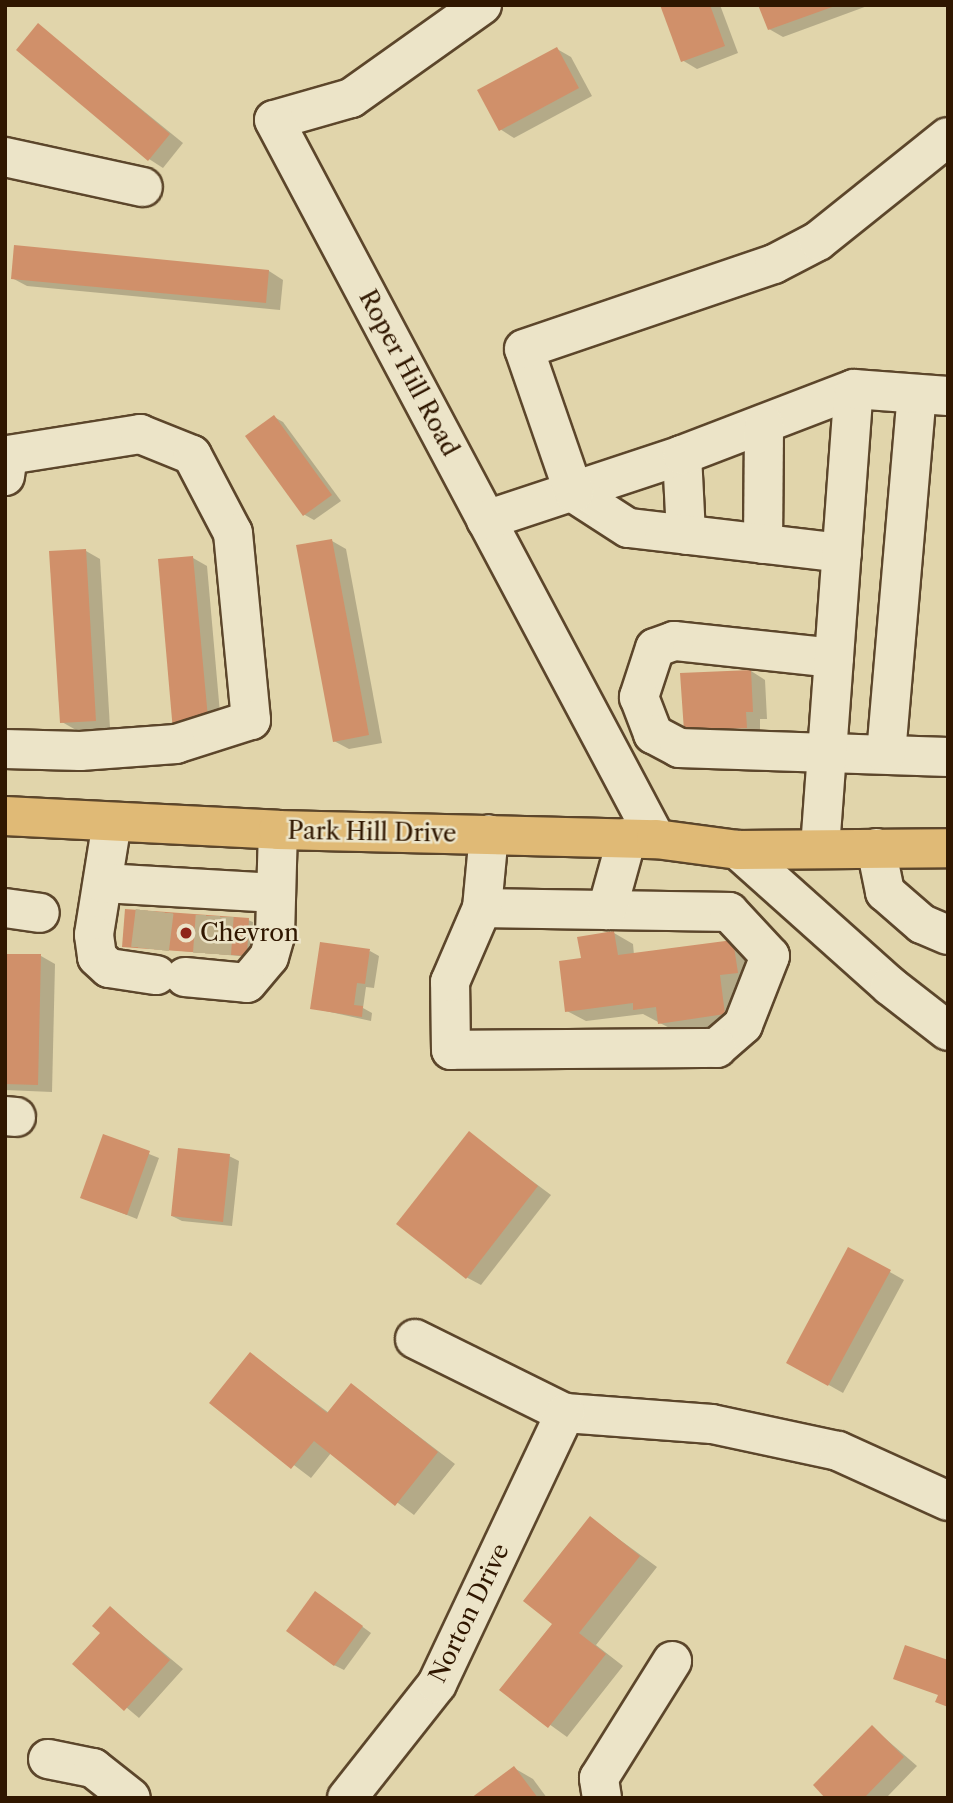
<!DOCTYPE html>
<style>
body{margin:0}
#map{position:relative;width:953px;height:1803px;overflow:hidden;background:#e1d5ab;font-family:"Libre Caslon Text",serif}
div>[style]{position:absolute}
.shadow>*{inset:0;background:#0003}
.building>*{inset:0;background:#d0906a}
.minor-tunnel>*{height:38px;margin-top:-19px;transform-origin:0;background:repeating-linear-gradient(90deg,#beaf89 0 38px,transparent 0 57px)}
.roads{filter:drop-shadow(2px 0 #5c462b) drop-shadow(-2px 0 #5c462b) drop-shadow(0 2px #5c462b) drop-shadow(0 -2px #5c462b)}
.minor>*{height:38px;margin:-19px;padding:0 19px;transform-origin:19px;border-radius:19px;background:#ece4c8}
.major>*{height:38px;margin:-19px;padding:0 19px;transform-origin:19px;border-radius:19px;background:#e0ba76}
.dots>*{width:19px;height:19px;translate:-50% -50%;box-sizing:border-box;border:4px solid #ece4c8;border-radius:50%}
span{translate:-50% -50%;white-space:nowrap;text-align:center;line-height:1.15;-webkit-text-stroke:5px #ece4c8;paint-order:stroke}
.street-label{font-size:24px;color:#301700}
.poi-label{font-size:24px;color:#301700}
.left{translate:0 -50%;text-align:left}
.frame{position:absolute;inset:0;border:7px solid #301700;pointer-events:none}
</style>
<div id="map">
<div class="shadow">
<div style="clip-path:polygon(662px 5px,720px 5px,738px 53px,697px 69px,682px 60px)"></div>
<div style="clip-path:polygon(760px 5px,870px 5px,783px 37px,769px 29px)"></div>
<div style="clip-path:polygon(38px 25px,183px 143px,163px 168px,149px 159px)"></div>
<div style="clip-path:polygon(557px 49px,571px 57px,592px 96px,514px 138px,500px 129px)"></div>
<div style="clip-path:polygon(269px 271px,283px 280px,280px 310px,27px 286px,12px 278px)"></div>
<div style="clip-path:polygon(274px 417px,283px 422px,341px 501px,314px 520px,305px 515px,248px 436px)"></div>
<div style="clip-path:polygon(332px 541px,346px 549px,382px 743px,349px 749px,334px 741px)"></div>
<div style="clip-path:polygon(86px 551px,100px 559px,110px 728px,76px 730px,62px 722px)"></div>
<div style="clip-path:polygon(193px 558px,207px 566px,222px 736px,189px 739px)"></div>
<div style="clip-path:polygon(751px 671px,765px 680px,767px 719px,760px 719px,760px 736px,700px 739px)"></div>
<div style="clip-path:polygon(248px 920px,253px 922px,251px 957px,124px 946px)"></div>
<div style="clip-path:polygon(614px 933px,633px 944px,634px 955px,733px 941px,751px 952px,756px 983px,737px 985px,743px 1024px,679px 1033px,643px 1014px,586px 1021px,567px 1011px,582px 960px)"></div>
<div style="clip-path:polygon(370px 951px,379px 956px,374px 988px,366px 987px,363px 1008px,372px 1013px,371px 1021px,312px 1008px)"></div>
<div style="clip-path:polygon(5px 955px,41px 956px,55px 964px,52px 1092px,5px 1090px)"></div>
<div style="clip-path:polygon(469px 1134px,551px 1195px,481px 1285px,466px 1277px)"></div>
<div style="clip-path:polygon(104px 1136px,159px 1158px,137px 1219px,82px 1197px)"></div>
<div style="clip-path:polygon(229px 1156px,239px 1161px,232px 1226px,182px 1221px,172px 1216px)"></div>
<div style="clip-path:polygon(849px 1249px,904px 1280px,843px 1393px,788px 1362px)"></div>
<div style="clip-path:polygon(250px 1354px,329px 1413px,352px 1385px,455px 1464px,414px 1515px,331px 1453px,311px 1478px,211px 1402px)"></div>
<div style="clip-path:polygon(590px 1518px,657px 1567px,596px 1645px,623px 1666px,567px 1737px,502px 1690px,554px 1623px)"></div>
<div style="clip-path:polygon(325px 1599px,371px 1633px,344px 1670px,334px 1665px)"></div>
<div style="clip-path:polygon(111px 1609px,183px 1669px,139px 1718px,75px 1664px,103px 1633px)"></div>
<div style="clip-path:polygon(872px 1727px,917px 1766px,886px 1798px,828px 1798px)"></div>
<div style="clip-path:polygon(514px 1768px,533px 1779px,547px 1798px,474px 1798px)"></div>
</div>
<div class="building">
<div style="clip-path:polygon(660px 5px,710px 5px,725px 46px,681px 62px)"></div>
<div style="clip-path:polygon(758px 5px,835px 5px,835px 6px,768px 30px)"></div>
<div style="clip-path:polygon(38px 23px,170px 134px,148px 161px,16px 50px)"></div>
<div style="clip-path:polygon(557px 47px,579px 88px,499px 131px,477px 90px)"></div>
<div style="clip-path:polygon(14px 245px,269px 270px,266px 303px,11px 279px)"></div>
<div style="clip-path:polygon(274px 415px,332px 495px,303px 516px,245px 436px)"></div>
<div style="clip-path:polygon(332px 539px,369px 735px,333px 742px,296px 545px)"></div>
<div style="clip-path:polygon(86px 549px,96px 721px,60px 723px,49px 551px)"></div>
<div style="clip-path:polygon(193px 556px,209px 729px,173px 731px,158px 559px)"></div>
<div style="clip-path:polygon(751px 670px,753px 712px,746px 712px,747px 728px,684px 731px,680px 673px)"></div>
<div style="clip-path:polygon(125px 909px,249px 918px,247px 956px,122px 947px)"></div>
<div style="clip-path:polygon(614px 931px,618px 955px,733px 940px,738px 973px,720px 975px,725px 1014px,658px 1024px,656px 1007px,633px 1010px,633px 1003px,565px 1012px,559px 961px,581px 958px,577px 937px)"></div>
<div style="clip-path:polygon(320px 942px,370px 949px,365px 984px,357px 983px,354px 1005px,363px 1006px,362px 1017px,310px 1009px)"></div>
<div style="clip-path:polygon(5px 954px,41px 954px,38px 1085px,5px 1084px)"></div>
<div style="clip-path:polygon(469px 1131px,538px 1186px,466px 1279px,396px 1224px)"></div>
<div style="clip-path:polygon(103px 1134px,150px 1151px,127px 1215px,80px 1198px)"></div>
<div style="clip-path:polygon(178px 1148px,230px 1154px,223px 1222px,171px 1216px)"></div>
<div style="clip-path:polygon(848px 1247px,891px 1270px,828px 1386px,786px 1363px)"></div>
<div style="clip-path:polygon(250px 1352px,327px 1413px,351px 1383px,438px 1452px,395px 1506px,314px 1441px,291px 1469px,209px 1403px)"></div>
<div style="clip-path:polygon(590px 1516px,640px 1556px,579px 1633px,606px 1654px,548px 1728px,499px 1690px,552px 1624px,523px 1601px)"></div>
<div style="clip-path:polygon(315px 1591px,363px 1626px,334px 1666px,286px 1631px)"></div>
<div style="clip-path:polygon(110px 1606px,170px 1660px,124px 1711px,72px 1664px,100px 1633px,92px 1626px)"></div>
<div style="clip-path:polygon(905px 1645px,948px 1660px,948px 1707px,935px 1702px,938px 1695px,893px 1679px)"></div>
<div style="clip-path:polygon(872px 1725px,904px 1757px,864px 1798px,825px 1798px,813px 1785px)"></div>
<div style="clip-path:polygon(514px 1766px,538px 1798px,471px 1798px)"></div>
</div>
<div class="minor-tunnel">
<div style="left:150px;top:949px;width:38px;rotate:-83deg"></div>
<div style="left:212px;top:954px;width:39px;rotate:-86deg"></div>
</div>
<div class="roads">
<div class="minor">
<div style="left:482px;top:5px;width:161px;rotate:144.6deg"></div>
<div style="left:351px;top:98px;width:80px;rotate:164.1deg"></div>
<div style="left:274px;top:120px;width:814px;rotate:62.02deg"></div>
<div style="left:5px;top:157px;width:141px;rotate:12.3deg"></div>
<div style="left:682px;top:455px;width:80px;rotate:87.1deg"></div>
<div style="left:5px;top:476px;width:21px;rotate:-82deg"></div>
<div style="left:8px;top:455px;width:134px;rotate:-9deg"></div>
<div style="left:140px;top:434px;width:56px;rotate:22deg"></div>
<div style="left:192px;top:455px;width:88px;rotate:62.3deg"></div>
<div style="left:233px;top:533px;width:188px;rotate:84.5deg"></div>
<div style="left:251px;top:720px;width:79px;rotate:162.3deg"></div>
<div style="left:176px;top:744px;width:96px;rotate:175.8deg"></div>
<div style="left:80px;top:751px;width:75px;rotate:-178.5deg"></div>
<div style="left:486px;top:520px;width:206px;rotate:-18.3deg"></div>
<div style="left:682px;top:455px;width:184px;rotate:-21deg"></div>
<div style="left:763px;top:544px;width:120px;rotate:-89.5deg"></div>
<div style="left:842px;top:553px;width:215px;rotate:-173.3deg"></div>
<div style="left:628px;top:528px;width:64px;rotate:-147.1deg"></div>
<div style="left:574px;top:493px;width:152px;rotate:-109.1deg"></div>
<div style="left:524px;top:349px;width:264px;rotate:-18.8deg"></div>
<div style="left:774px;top:264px;width:50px;rotate:-27.6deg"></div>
<div style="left:818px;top:241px;width:166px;rotate:-38.7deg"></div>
<div style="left:834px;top:658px;width:161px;rotate:-173.9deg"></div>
<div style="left:674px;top:641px;width:20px;rotate:160deg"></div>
<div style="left:655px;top:648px;width:52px;rotate:108.1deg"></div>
<div style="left:639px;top:697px;width:40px;rotate:69deg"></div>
<div style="left:653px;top:734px;width:30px;rotate:28deg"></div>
<div style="left:679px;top:748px;width:269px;rotate:1.9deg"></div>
<div style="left:886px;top:754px;width:361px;rotate:-85.1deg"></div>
<div style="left:112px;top:822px;width:114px;rotate:99.1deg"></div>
<div style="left:94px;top:935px;width:22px;rotate:82deg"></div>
<div style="left:97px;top:957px;width:16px;rotate:43deg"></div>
<div style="left:109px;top:968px;width:48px;rotate:8.5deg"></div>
<div style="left:820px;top:848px;width:460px;rotate:-85.8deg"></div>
<div style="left:854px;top:389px;width:94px;rotate:4.3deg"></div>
<div style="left:876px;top:848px;width:45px;rotate:78.4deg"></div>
<div style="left:885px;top:892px;width:49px;rotate:40.9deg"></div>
<div style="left:922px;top:924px;width:28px;rotate:23deg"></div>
<div style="left:738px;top:850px;width:204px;rotate:41.8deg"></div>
<div style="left:890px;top:986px;width:73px;rotate:37.8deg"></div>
<div style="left:103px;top:883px;width:173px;rotate:3.3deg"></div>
<div style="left:5px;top:908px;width:35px;rotate:8deg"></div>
<div style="left:482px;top:908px;width:247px;rotate:0.9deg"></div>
<div style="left:729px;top:912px;width:60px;rotate:47deg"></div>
<div style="left:770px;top:956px;width:74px;rotate:111.4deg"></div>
<div style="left:743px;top:1025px;width:35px;rotate:139deg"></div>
<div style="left:717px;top:1048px;width:266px;rotate:179.6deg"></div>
<div style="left:451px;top:1050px;width:68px;rotate:-90.8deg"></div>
<div style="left:450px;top:982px;width:81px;rotate:-66.6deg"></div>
<div style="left:482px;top:908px;width:74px;rotate:-84.6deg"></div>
<div style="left:607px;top:910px;width:75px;rotate:-74.5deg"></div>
<div style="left:185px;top:977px;width:62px;rotate:5.5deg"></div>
<div style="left:247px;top:983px;width:34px;rotate:-50deg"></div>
<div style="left:269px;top:957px;width:22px;rotate:-74deg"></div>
<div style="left:275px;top:936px;width:106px;rotate:-88.4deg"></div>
<div style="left:5px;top:1116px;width:11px;rotate:5deg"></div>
<div style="left:415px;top:1339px;width:167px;rotate:26.3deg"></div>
<div style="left:565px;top:1413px;width:147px;rotate:4.3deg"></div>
<div style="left:712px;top:1424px;width:129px;rotate:12.1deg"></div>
<div style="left:838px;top:1451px;width:121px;rotate:24.4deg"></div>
<div style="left:48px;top:1759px;width:46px;rotate:11.3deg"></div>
<div style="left:93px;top:1768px;width:48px;rotate:38.3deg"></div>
<div style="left:347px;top:1798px;width:145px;rotate:-51.7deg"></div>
<div style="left:437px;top:1684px;width:300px;rotate:-64.7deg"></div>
<div style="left:602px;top:1798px;width:20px;rotate:-99deg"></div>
<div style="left:599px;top:1778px;width:138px;rotate:-58deg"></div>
</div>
<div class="major">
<div style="left:5px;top:816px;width:273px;rotate:2.9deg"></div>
<div style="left:278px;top:830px;width:378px;rotate:1.4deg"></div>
<div style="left:656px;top:839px;width:83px;rotate:7.6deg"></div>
<div style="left:738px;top:850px;width:210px;rotate:-0.5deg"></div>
</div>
</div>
<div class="dots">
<div style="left:186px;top:933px;background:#8f2418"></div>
</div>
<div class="street-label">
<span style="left:409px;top:373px;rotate:62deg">Roper Hill Road</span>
<span style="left:372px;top:832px;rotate:1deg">Park Hill Drive</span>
<span style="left:469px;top:1613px;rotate:-64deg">Norton Drive</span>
</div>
<div class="poi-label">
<span class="left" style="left:200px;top:933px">Chevron</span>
</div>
<div class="frame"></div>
</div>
